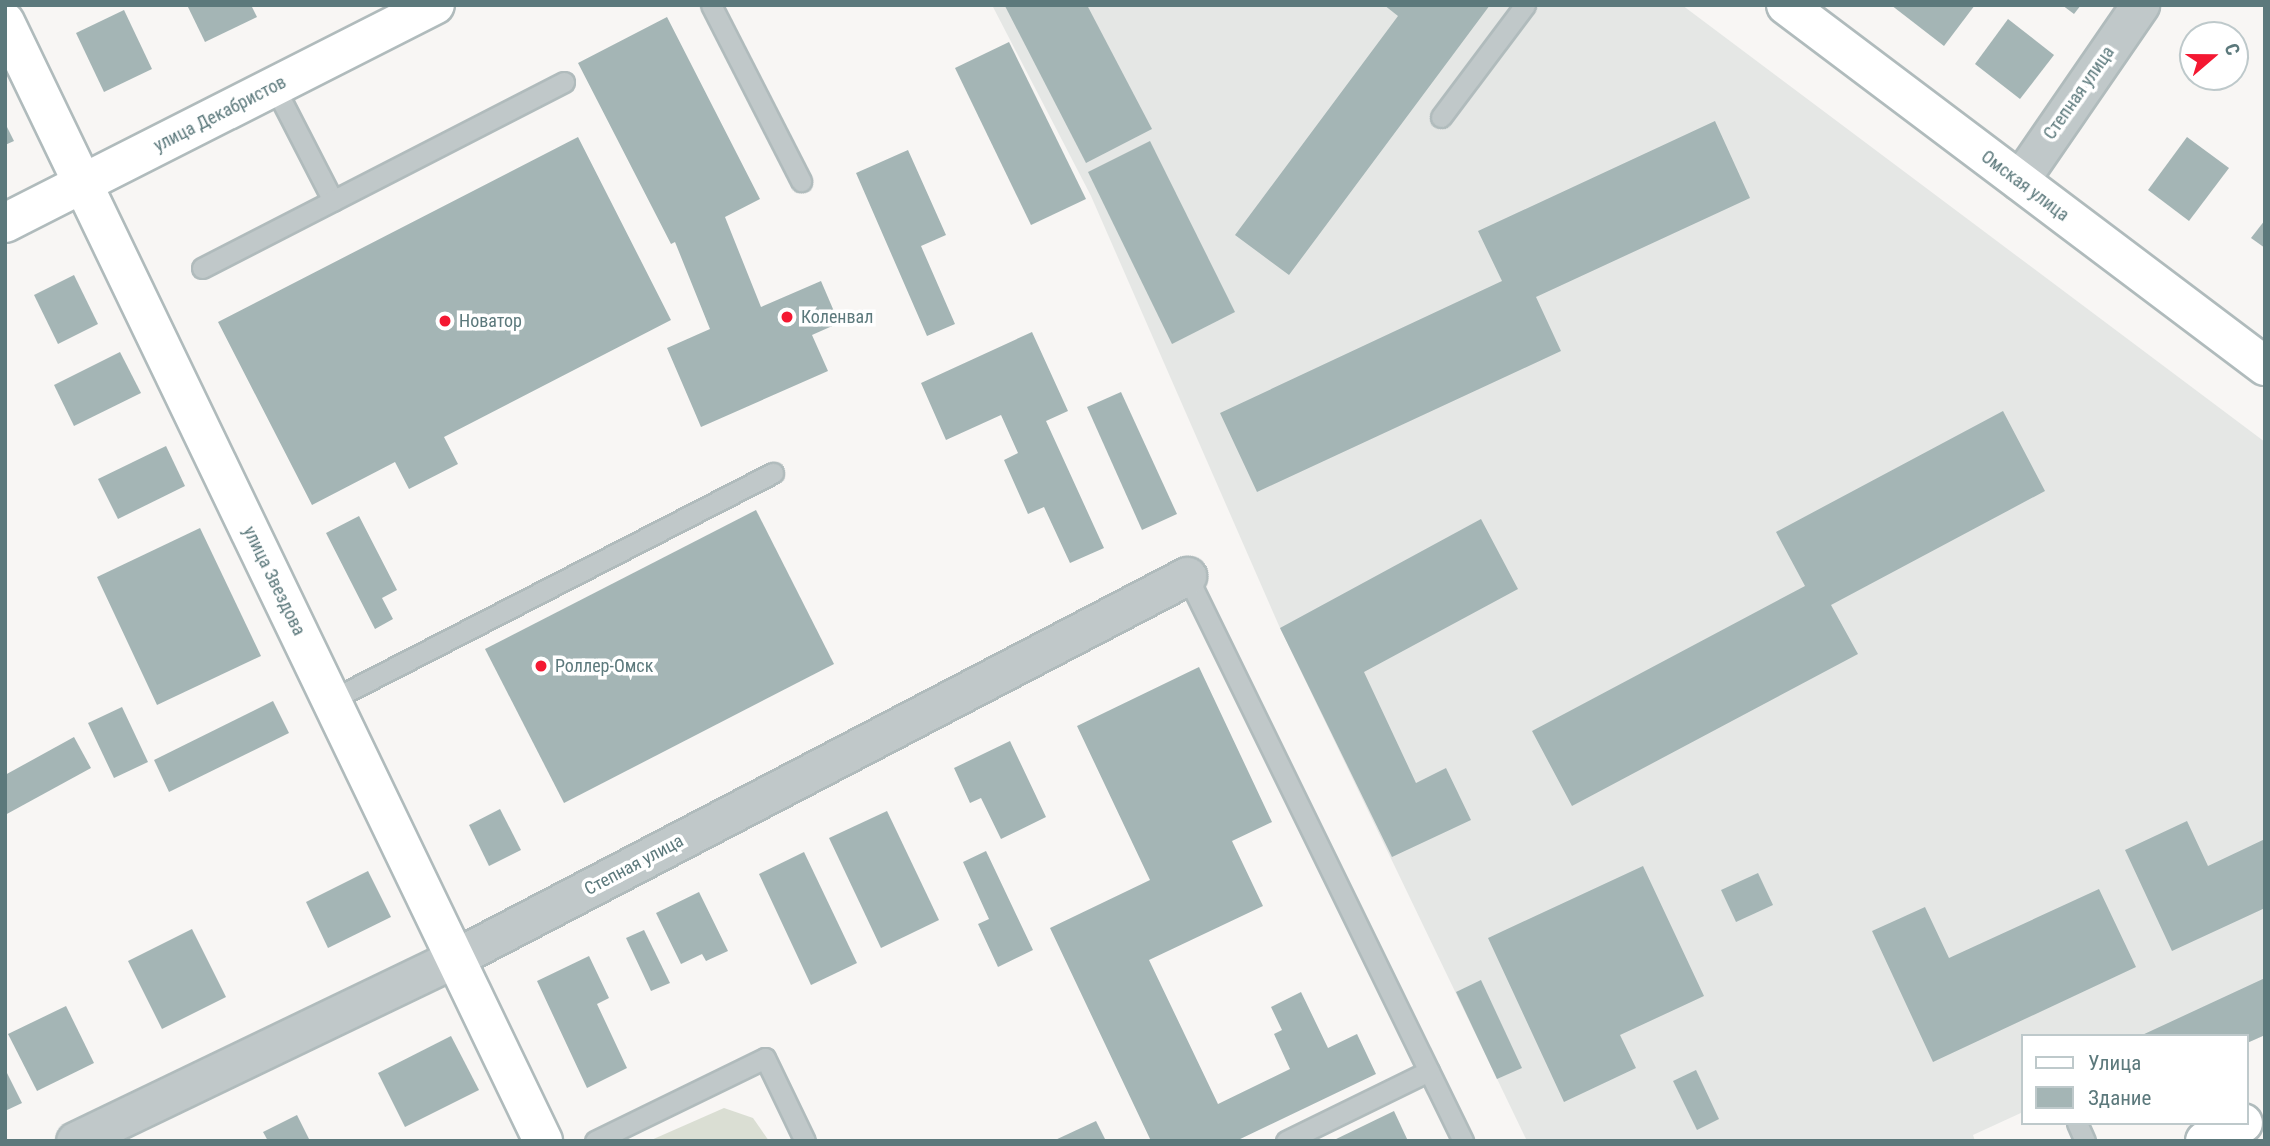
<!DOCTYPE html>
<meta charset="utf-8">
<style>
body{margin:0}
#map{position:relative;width:2270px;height:1146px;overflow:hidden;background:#f8f6f4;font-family:"Roboto Condensed",sans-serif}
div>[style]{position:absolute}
.built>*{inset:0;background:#e5e7e5}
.green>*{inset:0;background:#daded3}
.building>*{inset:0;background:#a4b5b5}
.roads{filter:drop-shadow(2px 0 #b0bbbc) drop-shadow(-2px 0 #b0bbbc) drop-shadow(0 2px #b0bbbc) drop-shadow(0 -2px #b0bbbc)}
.lane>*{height:19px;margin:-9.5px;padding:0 9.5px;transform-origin:9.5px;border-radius:9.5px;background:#c0c8c9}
.street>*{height:37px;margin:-18.5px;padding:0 18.5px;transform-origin:18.5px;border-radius:18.5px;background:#c0c8c9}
.secondary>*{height:38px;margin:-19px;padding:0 19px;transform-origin:19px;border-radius:19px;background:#fff}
.dots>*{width:19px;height:19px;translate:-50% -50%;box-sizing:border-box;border:4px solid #fff;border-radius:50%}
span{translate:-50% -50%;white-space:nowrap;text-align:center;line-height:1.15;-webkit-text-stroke:7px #fff;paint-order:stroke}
.street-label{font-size:18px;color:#5c797c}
.poi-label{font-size:18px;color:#5c797c}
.left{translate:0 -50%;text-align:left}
.frame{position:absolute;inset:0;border:7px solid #5c797c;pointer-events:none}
.legend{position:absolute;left:2021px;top:1034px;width:228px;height:91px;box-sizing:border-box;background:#fff;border:2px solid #bec9cb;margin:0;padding:9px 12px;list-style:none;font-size:21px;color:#5c797c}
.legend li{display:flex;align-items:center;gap:14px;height:35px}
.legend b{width:35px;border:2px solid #bec9cb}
.north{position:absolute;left:2179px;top:21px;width:70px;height:70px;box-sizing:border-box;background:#fff;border:2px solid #bec9cb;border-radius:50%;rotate:70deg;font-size:19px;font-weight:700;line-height:28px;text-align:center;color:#5c797c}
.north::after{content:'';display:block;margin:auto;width:24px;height:32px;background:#f41832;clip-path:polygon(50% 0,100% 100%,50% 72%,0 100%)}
</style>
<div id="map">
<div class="built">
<div style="clip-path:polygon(992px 5px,1682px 5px,2265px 442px,2265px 1035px,2247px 1043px,2247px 1036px,2023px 1036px,2023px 1112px,1973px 1135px,1975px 1141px,1527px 1141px,1280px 628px,1091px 196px)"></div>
</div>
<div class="green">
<div style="clip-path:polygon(724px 1108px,753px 1118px,769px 1141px,649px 1141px)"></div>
</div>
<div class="building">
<div style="clip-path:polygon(187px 5px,251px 5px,257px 17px,205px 42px)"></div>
<div style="clip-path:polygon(1087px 5px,1152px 129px,1086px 163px,1005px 6px)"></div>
<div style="clip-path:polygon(1384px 5px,1490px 5px,1289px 275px,1235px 235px,1398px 16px)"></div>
<div style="clip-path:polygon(1891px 5px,1975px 5px,1944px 46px)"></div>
<div style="clip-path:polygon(2062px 5px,2081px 5px,2074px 14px)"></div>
<div style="clip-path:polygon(124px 10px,152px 69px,104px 92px,76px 33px)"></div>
<div style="clip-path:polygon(667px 17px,760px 199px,725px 217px,761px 307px,821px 281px,839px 323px,812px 335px,828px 371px,701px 427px,667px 348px,710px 329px,675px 242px,671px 244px,578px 63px)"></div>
<div style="clip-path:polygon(2008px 19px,2054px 55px,2020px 99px,1975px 64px)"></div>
<div style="clip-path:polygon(1009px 42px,1086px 199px,1031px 225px,955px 68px)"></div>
<div style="clip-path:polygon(1715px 121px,1750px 198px,1536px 297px,1561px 351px,1257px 492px,1220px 413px,1502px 281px,1478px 231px)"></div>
<div style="clip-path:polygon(5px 123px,14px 141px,5px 145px)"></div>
<div style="clip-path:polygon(578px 137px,671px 320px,444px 437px,458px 464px,409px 489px,395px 462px,312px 505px,218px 322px)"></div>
<div style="clip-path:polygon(2187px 137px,2229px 168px,2189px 221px,2148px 190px)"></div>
<div style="clip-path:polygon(1150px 141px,1235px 312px,1172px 344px,1088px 172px)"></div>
<div style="clip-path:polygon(908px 150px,946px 235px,921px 246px,955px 324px,927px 336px,856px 173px)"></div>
<div style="clip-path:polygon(2265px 220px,2265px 248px,2251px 238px)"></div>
<div style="clip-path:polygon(74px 275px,98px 324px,58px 344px,34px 295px)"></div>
<div style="clip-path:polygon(1032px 332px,1068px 411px,1046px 421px,1104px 548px,1070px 563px,1044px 507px,1028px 514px,1004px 460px,1018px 453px,1001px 415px,946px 440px,921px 383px)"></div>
<div style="clip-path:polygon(120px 352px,141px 393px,74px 426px,54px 385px)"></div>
<div style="clip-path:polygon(1121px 392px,1177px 514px,1142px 530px,1087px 407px)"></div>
<div style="clip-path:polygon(2003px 411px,2045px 491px,1831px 605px,1858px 654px,1572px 806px,1532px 731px,1805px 586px,1776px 532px)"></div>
<div style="clip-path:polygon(166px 446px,185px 486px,118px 519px,98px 479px)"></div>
<div style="clip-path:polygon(756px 510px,834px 664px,564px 803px,485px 649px)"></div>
<div style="clip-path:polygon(359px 516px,397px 590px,382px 598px,393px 619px,375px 629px,326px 533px)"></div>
<div style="clip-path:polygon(1481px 519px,1518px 589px,1364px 672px,1416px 783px,1446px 768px,1471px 820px,1392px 857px,1280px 628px)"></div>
<div style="clip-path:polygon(200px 528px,261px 656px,157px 705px,97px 577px)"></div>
<div style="clip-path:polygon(1199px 667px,1272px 822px,1232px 841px,1263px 906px,1149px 960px,1218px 1104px,1290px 1069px,1274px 1034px,1282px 1030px,1271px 1007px,1301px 992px,1328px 1048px,1357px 1034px,1376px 1074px,1236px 1141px,1151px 1141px,1050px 928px,1150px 880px,1077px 726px)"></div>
<div style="clip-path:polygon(273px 701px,289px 733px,169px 792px,154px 760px)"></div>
<div style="clip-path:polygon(122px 707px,148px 762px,114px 778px,88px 723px)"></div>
<div style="clip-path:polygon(74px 737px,91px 768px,5px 815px,5px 775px)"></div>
<div style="clip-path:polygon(1010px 741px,1046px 817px,1001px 839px,981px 798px,970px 803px,954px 768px)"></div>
<div style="clip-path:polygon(500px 809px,521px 850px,489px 866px,469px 825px)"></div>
<div style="clip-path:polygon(887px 811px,939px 920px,881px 948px,829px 838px)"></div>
<div style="clip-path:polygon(2187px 821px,2208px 866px,2265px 839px,2265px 908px,2172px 951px,2125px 850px)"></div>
<div style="clip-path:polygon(986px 851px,1033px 950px,998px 967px,978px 924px,989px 919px,963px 862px)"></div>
<div style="clip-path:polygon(804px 852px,857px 963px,811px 985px,759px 874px)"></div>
<div style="clip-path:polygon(1643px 866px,1704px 996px,1620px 1035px,1636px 1068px,1564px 1102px,1488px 938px)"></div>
<div style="clip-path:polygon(368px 871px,391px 917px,328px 948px,306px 902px)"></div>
<div style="clip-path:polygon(1758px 873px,1773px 905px,1736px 922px,1721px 890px)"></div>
<div style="clip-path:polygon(2099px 889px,2136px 967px,1933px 1062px,1872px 931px,1925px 907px,1949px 958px)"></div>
<div style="clip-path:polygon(699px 892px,728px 951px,706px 961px,702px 954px,681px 964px,656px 913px)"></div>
<div style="clip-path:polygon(192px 929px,226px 997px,162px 1029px,128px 961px)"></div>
<div style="clip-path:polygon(644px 930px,670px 983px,651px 991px,626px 938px)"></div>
<div style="clip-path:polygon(589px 956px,609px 998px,597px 1004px,627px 1068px,587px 1088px,537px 981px)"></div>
<div style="clip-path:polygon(2265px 978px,2265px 1035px,2247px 1043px,2247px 1036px,2140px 1036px)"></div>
<div style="clip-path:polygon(1481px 980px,1522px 1068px,1497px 1079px,1456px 992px)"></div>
<div style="clip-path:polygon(66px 1006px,94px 1063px,37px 1091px,8px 1034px)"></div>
<div style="clip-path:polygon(451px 1036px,479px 1090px,405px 1127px,378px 1073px)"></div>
<div style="clip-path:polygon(5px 1069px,22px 1103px,5px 1111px)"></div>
<div style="clip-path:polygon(1696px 1070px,1719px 1119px,1697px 1130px,1673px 1081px)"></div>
<div style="clip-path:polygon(1394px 1111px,1408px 1141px,1332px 1141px)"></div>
<div style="clip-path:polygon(297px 1115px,310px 1141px,268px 1141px,263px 1132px)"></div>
<div style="clip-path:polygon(1096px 1121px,1106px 1141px,1053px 1141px)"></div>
</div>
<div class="roads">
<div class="lane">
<div style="left:711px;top:5px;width:198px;rotate:62.9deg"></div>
<div style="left:274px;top:86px;width:129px;rotate:62.8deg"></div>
<div style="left:1441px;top:117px;width:140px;rotate:-53.1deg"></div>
<div style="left:202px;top:268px;width:407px;rotate:-27.2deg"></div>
<div style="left:1187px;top:576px;width:629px;rotate:63.96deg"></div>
<div style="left:331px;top:700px;width:497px;rotate:-27.2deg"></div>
<div style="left:2077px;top:1123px;width:20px;rotate:66deg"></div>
<div style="left:595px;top:1141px;width:189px;rotate:-26deg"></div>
<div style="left:765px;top:1058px;width:92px;rotate:64.3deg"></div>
<div style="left:1286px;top:1141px;width:159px;rotate:-26.1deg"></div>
</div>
<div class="street">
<div style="left:2019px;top:181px;width:214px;rotate:-55.5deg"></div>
<div style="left:75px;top:1141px;width:422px;rotate:-25.7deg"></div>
<div style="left:455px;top:958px;width:826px;rotate:-27.56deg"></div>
</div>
<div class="secondary">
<div style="left:1786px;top:5px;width:600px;rotate:37deg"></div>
<div style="left:5px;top:22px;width:1242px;rotate:64.32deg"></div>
<div style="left:5px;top:223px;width:482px;rotate:-26.9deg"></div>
<div style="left:2205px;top:1141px;width:42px;rotate:-25.3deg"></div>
</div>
</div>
<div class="dots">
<div style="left:787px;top:317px;background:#f41832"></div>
<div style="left:445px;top:321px;background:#f41832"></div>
<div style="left:541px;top:666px;background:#f41832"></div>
</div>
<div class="street-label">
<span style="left:2079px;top:93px;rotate:-55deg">Степная улица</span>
<span style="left:220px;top:114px;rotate:-27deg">улица Декабристов</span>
<span style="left:2025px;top:186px;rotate:37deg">Омская улица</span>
<span style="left:274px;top:581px;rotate:64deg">улица Звездова</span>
<span style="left:634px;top:865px;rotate:-28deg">Степная улица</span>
</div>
<div class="poi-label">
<span class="left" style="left:801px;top:317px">Коленвал</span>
<span class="left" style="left:459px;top:321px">Новатор</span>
<span class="left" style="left:555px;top:666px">Роллер-Омск</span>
</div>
<div class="frame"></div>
<ul class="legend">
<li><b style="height:9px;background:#fff"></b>Улица</li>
<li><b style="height:19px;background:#a4b5b5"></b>Здание</li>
</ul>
<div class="north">С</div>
</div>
